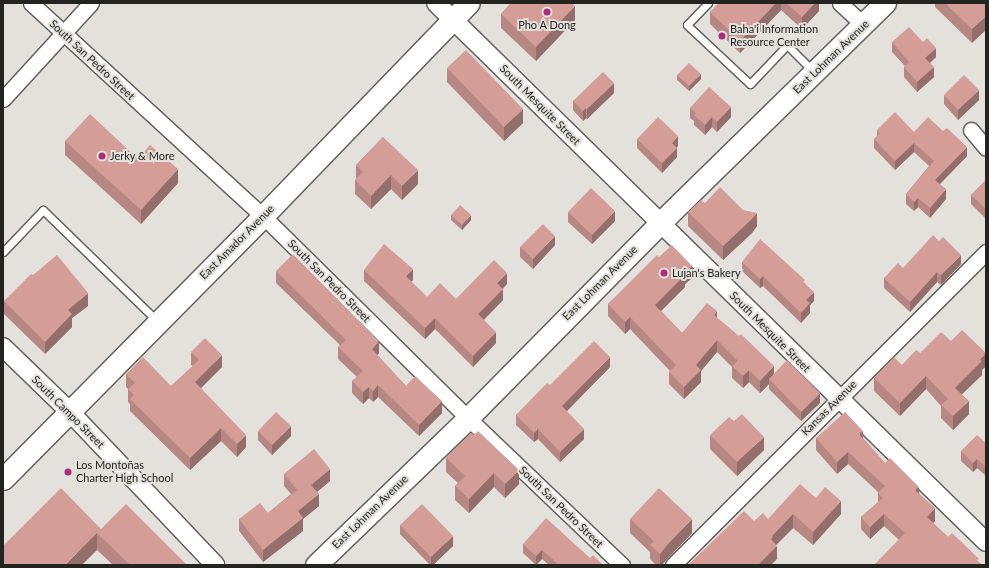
<!DOCTYPE html>
<meta charset="utf-8">
<style>
body{margin:0}
#map{position:relative;width:989px;height:568px;overflow:hidden;background:#e4e1dc;font-family:Lato,sans-serif}
div>[style]{position:absolute}
.roads{filter:drop-shadow(1px 0 #5d5c56) drop-shadow(-1px 0 #5d5c56) drop-shadow(0 1px #5d5c56) drop-shadow(0 -1px #5d5c56)}
.service>*{height:7px;margin:-3.5px;padding:0 3.5px;transform-origin:3.5px;border-radius:3.5px;background:#fff}
.minor>*{height:15px;margin:-7.5px;padding:0 7.5px;transform-origin:7.5px;border-radius:7.5px;background:#fff}
.tertiary>*{height:18px;margin:-9px;padding:0 9px;transform-origin:9px;border-radius:9px;background:#fff}
.secondary>*{height:21px;margin:-10.5px;padding:0 10.5px;transform-origin:10.5px;border-radius:10.5px;background:#fff}
.wall>*{inset:0;background:#b68783}
.shaded-wall>*{inset:0;background:#946e6a}
.building>*{inset:0;background:#d49d98}
.dots>*{width:11px;height:11px;translate:-50% -50%;box-sizing:border-box;border:2px solid #e4e1dc;border-radius:50%}
span{translate:-50% -50%;white-space:nowrap;text-align:center;line-height:1.15;-webkit-text-stroke:4px #e4e1dc;paint-order:stroke}
.poi-label{font-size:11px;color:#232320}
.left{translate:0 -50%;text-align:left}
.street-label{font-size:11px;color:#232320}
.frame{position:absolute;inset:0;border:4px solid #232320;pointer-events:none}
</style>
<div id="map">
<div class="roads">
<div class="service">
<div style="left:708px;top:3px;width:30px;rotate:134deg"></div>
<div style="left:687px;top:25px;width:86px;rotate:43.1deg"></div>
<div style="left:750px;top:84px;width:54px;rotate:-46.5deg"></div>
<div style="left:787px;top:45px;width:37px;rotate:45deg"></div>
<div style="left:3px;top:252px;width:58px;rotate:-46.4deg"></div>
<div style="left:43px;top:210px;width:159px;rotate:44.2deg"></div>
</div>
<div class="minor">
<div style="left:31px;top:3px;width:315px;rotate:42.6deg"></div>
<div style="left:263px;top:216px;width:288px;rotate:44.6deg"></div>
<div style="left:468px;top:418px;width:213px;rotate:43.7deg"></div>
<div style="left:840px;top:3px;width:33px;rotate:43deg"></div>
<div style="left:3px;top:99px;width:130px;rotate:-47.5deg"></div>
<div style="left:971px;top:130px;width:23px;rotate:50deg"></div>
<div style="left:673px;top:565px;width:443px;rotate:-45deg"></div>
</div>
<div class="tertiary">
<div style="left:436px;top:3px;width:770px;rotate:44.42deg"></div>
<div style="left:3px;top:347px;width:93px;rotate:44.1deg"></div>
<div style="left:70px;top:412px;width:211px;rotate:46.5deg"></div>
</div>
<div class="secondary">
<div style="left:3px;top:479px;width:370px;rotate:-45.3deg"></div>
<div style="left:263px;top:216px;width:296px;rotate:-46deg"></div>
<div style="left:316px;top:565px;width:211px;rotate:-44deg"></div>
<div style="left:468px;top:418px;width:274px;rotate:-45.4deg"></div>
<div style="left:660px;top:223px;width:315px;rotate:-44.4deg"></div>
</div>
</div>
<div class="wall">
<div style="clip-path:polygon(511px 3px,572px 3px,575px 20px,536px 61px,501px 28px,501px 14px)"></div>
<div style="clip-path:polygon(719px 3px,819px 3px,819px 11px,802px 29px,781px 10px,740px 53px,710px 24px,710px 12px)"></div>
<div style="clip-path:polygon(935px 3px,986px 3px,972px 43px,935px 7px)"></div>
<div style="clip-path:polygon(892px 42px,936px 57px,930px 63px,934px 77px,917px 92px,904px 77px,904px 67px,905px 66px,892px 52px)"></div>
<div style="clip-path:polygon(447px 68px,523px 123px,504px 141px,447px 82px)"></div>
<div style="clip-path:polygon(677px 75px,701px 79px,689px 91px,677px 80px)"></div>
<div style="clip-path:polygon(614px 93px,587px 119px,586px 118px,583px 121px,573px 110px,573px 101px)"></div>
<div style="clip-path:polygon(944px 95px,979px 100px,958px 120px,944px 104px)"></div>
<div style="clip-path:polygon(690px 108px,731px 117px,717px 132px,712px 127px,705px 135px,694px 125px,694px 121px,690px 118px)"></div>
<div style="clip-path:polygon(877px 130px,914px 132px,967px 156px,940px 184px,946px 199px,930px 218px,918px 207px,914px 211px,906px 204px,906px 194px,929px 166px,914px 152px,895px 170px,874px 148px,874px 139px,877px 136px)"></div>
<div style="clip-path:polygon(383px 137px,418px 184px,402px 200px,391px 189px,371px 209px,355px 194px,355px 180px,356px 179px,356px 165px)"></div>
<div style="clip-path:polygon(637px 139px,678px 146px,677px 147px,677px 157px,662px 173px,637px 148px)"></div>
<div style="clip-path:polygon(65px 141px,138px 159px,178px 183px,141px 224px,65px 155px)"></div>
<div style="clip-path:polygon(986px 180px,985px 218px,971px 204px,971px 195px)"></div>
<div style="clip-path:polygon(705px 203px,757px 226px,752px 233px,723px 260px,688px 226px,688px 212px)"></div>
<div style="clip-path:polygon(568px 212px,615px 221px,592px 244px,568px 222px)"></div>
<div style="clip-path:polygon(451px 215px,471px 220px,462px 230px,451px 220px)"></div>
<div style="clip-path:polygon(555px 245px,533px 269px,520px 257px,520px 247px)"></div>
<div style="clip-path:polygon(659px 257px,692px 278px,685px 284px,685px 287px,661px 311px,682px 333px,717px 318px,774px 373px,820px 403px,801px 421px,769px 389px,769px 384px,760px 393px,749px 382px,743px 388px,732px 378px,732px 367px,717px 352px,701px 371px,701px 382px,684px 399px,669px 384px,669px 372px,670px 371px,630px 329px,625px 334px,608px 316px,608px 304px)"></div>
<div style="clip-path:polygon(742px 262px,805px 283px,814px 301px,810px 305px,810px 313px,801px 323px,763px 286px,760px 288px,742px 271px)"></div>
<div style="clip-path:polygon(961px 264px,941px 285px,937px 282px,910px 312px,884px 288px,884px 278px,903px 268px)"></div>
<div style="clip-path:polygon(364px 270px,413px 280px,411px 282px,427px 297px,456px 299px,507px 284px,503px 289px,503px 300px,484px 320px,496px 343px,473px 367px,435px 329px,425px 339px,364px 281px)"></div>
<div style="clip-path:polygon(276px 271px,379px 353px,377px 355px,406px 386px,442px 413px,419px 436px,378px 397px,373px 402px,369px 398px,363px 404px,352px 393px,352px 381px,357px 377px,338px 359px,338px 347px,340px 345px,276px 283px)"></div>
<div style="clip-path:polygon(33px 275px,88px 306px,72px 318px,72px 327px,45px 354px,4px 314px,4px 301px)"></div>
<div style="clip-path:polygon(951px 341px,986px 366px,982px 370px,982px 375px,962px 394px,969px 414px,953px 430px,941px 418px,941px 406px,926px 389px,900px 416px,874px 391px,874px 378px)"></div>
<div style="clip-path:polygon(191px 352px,222px 367px,201px 388px,246px 447px,237px 457px,221px 441px,190px 470px,130px 411px,130px 404px,128px 402px,128px 389px,126px 387px,126px 374px,171px 386px,193px 366px,191px 365px)"></div>
<div style="clip-path:polygon(610px 367px,567px 411px,584px 439px,560px 462px,538px 439px,534px 442px,516px 425px,516px 415px,550px 385px)"></div>
<div style="clip-path:polygon(258px 431px,291px 436px,272px 455px,258px 440px)"></div>
<div style="clip-path:polygon(471px 433px,519px 484px,505px 498px,494px 487px,469px 513px,455px 500px,455px 486px,458px 483px,446px 472px,446px 458px)"></div>
<div style="clip-path:polygon(710px 435px,764px 450px,737px 476px,710px 449px)"></div>
<div style="clip-path:polygon(816px 438px,863px 438px,885px 463px,919px 493px,935px 521px,933px 523px,948px 537px,982px 565px,875px 565px,899px 540px,884px 526px,870px 539px,861px 529px,861px 517px,878px 502px,878px 492px,848px 464px,837px 474px,816px 450px)"></div>
<div style="clip-path:polygon(986px 443px,985px 475px,977px 468px,973px 472px,961px 461px,961px 451px)"></div>
<div style="clip-path:polygon(284px 474px,330px 481px,317px 492px,319px 506px,303px 519px,303px 531px,263px 562px,239px 531px,239px 519px,268px 513px,291px 494px,284px 486px)"></div>
<div style="clip-path:polygon(816px 498px,841px 514px,813px 545px,793px 528px,776px 545px,777px 559px,754px 521px,768px 519px)"></div>
<div style="clip-path:polygon(630px 519px,692px 533px,667px 559px,662px 565px,656px 565px,650px 559px,650px 552px,630px 533px)"></div>
<div style="clip-path:polygon(400px 525px,453px 546px,433px 565px,430px 565px,400px 534px)"></div>
<div style="clip-path:polygon(101px 529px,187px 565px,113px 565px,97px 550px,3px 565px)"></div>
<div style="clip-path:polygon(523px 544px,590px 558px,603px 565px,549px 565px,542px 559px,536px 565px,523px 553px)"></div>
</div>
<div class="shaded-wall">
<div style="clip-path:polygon(776px 3px,781px 3px,781px 10px,740px 53px,740px 41px)"></div>
<div style="clip-path:polygon(815px 3px,819px 3px,819px 11px,802px 29px,802px 17px)"></div>
<div style="clip-path:polygon(575px 6px,575px 20px,536px 61px,536px 47px)"></div>
<div style="clip-path:polygon(986px 16px,986px 30px,972px 43px,972px 29px)"></div>
<div style="clip-path:polygon(936px 48px,936px 57px,925px 67px,925px 58px)"></div>
<div style="clip-path:polygon(934px 67px,934px 77px,917px 92px,917px 82px)"></div>
<div style="clip-path:polygon(701px 74px,701px 79px,689px 91px,689px 86px)"></div>
<div style="clip-path:polygon(614px 83px,614px 93px,587px 119px,587px 109px)"></div>
<div style="clip-path:polygon(979px 90px,979px 100px,958px 120px,958px 110px)"></div>
<div style="clip-path:polygon(731px 107px,731px 117px,717px 132px,717px 122px)"></div>
<div style="clip-path:polygon(586px 108px,586px 118px,583px 121px,583px 111px)"></div>
<div style="clip-path:polygon(523px 109px,523px 123px,504px 141px,504px 127px)"></div>
<div style="clip-path:polygon(712px 117px,712px 127px,705px 135px,705px 125px)"></div>
<div style="clip-path:polygon(678px 136px,678px 146px,672px 152px,672px 143px)"></div>
<div style="clip-path:polygon(914px 143px,914px 152px,895px 170px,895px 161px)"></div>
<div style="clip-path:polygon(967px 147px,967px 156px,935px 189px,935px 180px)"></div>
<div style="clip-path:polygon(677px 148px,677px 157px,662px 173px,662px 163px)"></div>
<div style="clip-path:polygon(178px 169px,178px 183px,141px 224px,141px 210px)"></div>
<div style="clip-path:polygon(418px 170px,418px 184px,402px 200px,402px 186px)"></div>
<div style="clip-path:polygon(391px 175px,391px 189px,371px 209px,371px 196px)"></div>
<div style="clip-path:polygon(946px 189px,946px 199px,930px 218px,930px 208px)"></div>
<div style="clip-path:polygon(918px 198px,918px 207px,914px 211px,914px 202px)"></div>
<div style="clip-path:polygon(986px 207px,986px 216px,985px 218px,985px 208px)"></div>
<div style="clip-path:polygon(615px 211px,615px 221px,592px 244px,592px 235px)"></div>
<div style="clip-path:polygon(757px 213px,757px 226px,752px 233px,723px 260px,723px 246px)"></div>
<div style="clip-path:polygon(471px 215px,471px 220px,462px 230px,462px 225px)"></div>
<div style="clip-path:polygon(555px 236px,555px 245px,533px 269px,533px 259px)"></div>
<div style="clip-path:polygon(961px 255px,961px 264px,941px 285px,941px 275px)"></div>
<div style="clip-path:polygon(692px 266px,692px 278px,685px 284px,685px 287px,655px 317px,655px 305px)"></div>
<div style="clip-path:polygon(413px 269px,413px 280px,406px 287px,406px 276px)"></div>
<div style="clip-path:polygon(937px 272px,937px 282px,910px 312px,910px 302px)"></div>
<div style="clip-path:polygon(507px 273px,507px 284px,497px 294px,497px 283px)"></div>
<div style="clip-path:polygon(763px 276px,763px 286px,760px 288px,760px 279px)"></div>
<div style="clip-path:polygon(503px 289px,503px 300px,478px 325px,478px 314px)"></div>
<div style="clip-path:polygon(814px 292px,814px 301px,810px 305px,810px 313px,801px 323px,801px 313px,806px 300px)"></div>
<div style="clip-path:polygon(88px 293px,88px 306px,72px 318px,72px 327px,45px 354px,45px 342px,68px 310px)"></div>
<div style="clip-path:polygon(717px 311px,717px 323px,714px 315px)"></div>
<div style="clip-path:polygon(630px 317px,630px 329px,625px 334px,625px 322px)"></div>
<div style="clip-path:polygon(435px 318px,435px 329px,425px 339px,425px 328px)"></div>
<div style="clip-path:polygon(496px 332px,496px 343px,473px 367px,473px 356px)"></div>
<div style="clip-path:polygon(717px 340px,717px 352px,701px 371px,701px 382px,684px 399px,684px 387px,696px 365px)"></div>
<div style="clip-path:polygon(379px 341px,379px 353px,372px 361px,372px 349px)"></div>
<div style="clip-path:polygon(986px 353px,986px 366px,982px 370px,982px 375px,955px 401px,955px 388px,980px 359px)"></div>
<div style="clip-path:polygon(222px 355px,222px 367px,195px 394px,195px 382px)"></div>
<div style="clip-path:polygon(610px 357px,610px 367px,562px 416px,562px 406px)"></div>
<div style="clip-path:polygon(774px 366px,774px 378px,769px 379px,769px 384px,760px 393px,760px 381px)"></div>
<div style="clip-path:polygon(749px 370px,749px 382px,743px 388px,743px 376px)"></div>
<div style="clip-path:polygon(926px 376px,926px 389px,900px 416px,900px 403px)"></div>
<div style="clip-path:polygon(378px 385px,378px 397px,373px 402px,373px 391px)"></div>
<div style="clip-path:polygon(369px 387px,369px 398px,363px 404px,363px 392px)"></div>
<div style="clip-path:polygon(820px 393px,820px 403px,801px 421px,801px 412px)"></div>
<div style="clip-path:polygon(442px 401px,442px 413px,419px 436px,419px 425px)"></div>
<div style="clip-path:polygon(969px 401px,969px 414px,953px 430px,953px 416px)"></div>
<div style="clip-path:polygon(291px 426px,291px 436px,272px 455px,272px 445px)"></div>
<div style="clip-path:polygon(221px 428px,221px 441px,190px 470px,190px 458px)"></div>
<div style="clip-path:polygon(538px 429px,538px 439px,534px 442px,534px 433px)"></div>
<div style="clip-path:polygon(584px 429px,584px 439px,560px 462px,560px 452px)"></div>
<div style="clip-path:polygon(863px 431px,863px 443px,859px 434px)"></div>
<div style="clip-path:polygon(246px 435px,246px 447px,237px 457px,237px 444px)"></div>
<div style="clip-path:polygon(764px 437px,764px 450px,737px 476px,737px 462px)"></div>
<div style="clip-path:polygon(848px 452px,848px 464px,837px 474px,837px 462px)"></div>
<div style="clip-path:polygon(977px 459px,977px 468px,973px 472px,973px 463px)"></div>
<div style="clip-path:polygon(986px 464px,986px 474px,985px 475px,985px 466px)"></div>
<div style="clip-path:polygon(330px 469px,330px 481px,311px 497px,311px 485px)"></div>
<div style="clip-path:polygon(519px 470px,519px 484px,505px 498px,505px 484px)"></div>
<div style="clip-path:polygon(494px 473px,494px 487px,469px 513px,469px 499px)"></div>
<div style="clip-path:polygon(919px 487px,919px 499px,915px 490px)"></div>
<div style="clip-path:polygon(319px 494px,319px 506px,303px 519px,303px 531px,263px 562px,263px 550px,298px 511px)"></div>
<div style="clip-path:polygon(841px 501px,841px 514px,813px 545px,813px 532px)"></div>
<div style="clip-path:polygon(935px 508px,935px 521px,927px 529px,927px 517px)"></div>
<div style="clip-path:polygon(793px 514px,793px 528px,773px 548px,777px 546px,777px 559px,771px 565px,759px 565px,759px 564px,771px 539px,772px 536px)"></div>
<div style="clip-path:polygon(884px 514px,884px 526px,870px 539px,870px 527px)"></div>
<div style="clip-path:polygon(692px 519px,692px 533px,667px 559px,662px 565px,660px 565px,660px 554px,667px 545px)"></div>
<div style="clip-path:polygon(97px 533px,97px 550px,82px 565px,65px 565px)"></div>
<div style="clip-path:polygon(453px 536px,453px 546px,433px 565px,431px 565px,431px 557px)"></div>
<div style="clip-path:polygon(542px 550px,542px 559px,536px 565px,536px 556px)"></div>
</div>
<div class="building">
<div style="clip-path:polygon(511px 3px,571px 3px,575px 6px,536px 47px,501px 14px)"></div>
<div style="clip-path:polygon(719px 3px,776px 3px,740px 41px,710px 12px)"></div>
<div style="clip-path:polygon(786px 3px,815px 3px,802px 17px)"></div>
<div style="clip-path:polygon(945px 3px,986px 3px,986px 16px,972px 29px)"></div>
<div style="clip-path:polygon(909px 27px,923px 42px,927px 38px,936px 48px,925px 58px,934px 67px,917px 82px,904px 67px,909px 62px,892px 42px)"></div>
<div style="clip-path:polygon(466px 50px,523px 109px,504px 127px,447px 68px)"></div>
<div style="clip-path:polygon(689px 63px,701px 74px,689px 86px,677px 75px)"></div>
<div style="clip-path:polygon(603px 72px,614px 83px,587px 109px,586px 108px,583px 111px,573px 101px)"></div>
<div style="clip-path:polygon(964px 75px,979px 90px,958px 110px,944px 95px)"></div>
<div style="clip-path:polygon(709px 87px,731px 107px,717px 122px,712px 117px,705px 125px,694px 115px,696px 113px,690px 108px)"></div>
<div style="clip-path:polygon(895px 112px,914px 132px,928px 117px,943px 131px,947px 128px,967px 147px,935px 180px,946px 189px,930px 208px,918px 198px,914px 202px,906px 194px,934px 161px,914px 143px,895px 161px,874px 139px,880px 133px,877px 130px)"></div>
<div style="clip-path:polygon(90px 114px,138px 159px,150px 145px,178px 169px,141px 210px,65px 141px)"></div>
<div style="clip-path:polygon(658px 117px,678px 136px,672px 143px,677px 148px,662px 163px,637px 139px)"></div>
<div style="clip-path:polygon(383px 137px,418px 170px,402px 186px,391px 175px,371px 196px,355px 180px,363px 172px,356px 165px)"></div>
<div style="clip-path:polygon(986px 180px,986px 207px,985px 208px,971px 195px)"></div>
<div style="clip-path:polygon(720px 187px,743px 210px,757px 213px,752px 219px,723px 246px,688px 212px,701px 200px,705px 203px)"></div>
<div style="clip-path:polygon(591px 188px,615px 211px,592px 235px,568px 212px)"></div>
<div style="clip-path:polygon(460px 205px,471px 215px,462px 225px,451px 215px)"></div>
<div style="clip-path:polygon(543px 224px,555px 236px,533px 259px,520px 247px)"></div>
<div style="clip-path:polygon(933px 235px,939px 241px,943px 237px,961px 255px,941px 275px,937px 272px,910px 302px,884px 278px,898px 263px,903px 268px)"></div>
<div style="clip-path:polygon(760px 239px,805px 280px,803px 282px,814px 292px,806px 300px,810px 303px,801px 313px,763px 276px,760px 279px,742px 262px)"></div>
<div style="clip-path:polygon(384px 244px,413px 269px,406px 276px,427px 297px,440px 283px,456px 299px,494px 260px,507px 273px,497px 283px,503px 289px,478px 314px,496px 332px,473px 356px,435px 318px,425px 328px,364px 270px)"></div>
<div style="clip-path:polygon(672px 245px,692px 266px,684px 274px,685px 275px,655px 305px,682px 333px,707px 303px,717px 311px,714px 315px,739px 336px,741px 334px,774px 366px,760px 381px,749px 370px,743px 376px,732px 366px,738px 361px,717px 340px,696px 365px,701px 370px,684px 387px,669px 372px,676px 365px,630px 317px,625px 322px,608px 304px,657px 255px,659px 257px)"></div>
<div style="clip-path:polygon(293px 254px,379px 341px,372px 349px,406px 386px,415px 376px,442px 401px,419px 425px,378px 385px,373px 391px,369px 387px,363px 392px,352px 381px,363px 371px,338px 347px,346px 340px,276px 271px)"></div>
<div style="clip-path:polygon(57px 255px,88px 293px,68px 310px,72px 314px,45px 342px,4px 301px,31px 274px,33px 275px)"></div>
<div style="clip-path:polygon(962px 330px,986px 353px,980px 359px,982px 361px,955px 388px,969px 401px,953px 416px,941px 405px,948px 399px,926px 376px,900px 403px,874px 378px,894px 357px,902px 365px,916px 350px,920px 353px,941px 332px,951px 341px)"></div>
<div style="clip-path:polygon(205px 338px,222px 355px,195px 382px,246px 435px,237px 444px,221px 428px,190px 458px,130px 399px,134px 395px,128px 389px,135px 383px,126px 374px,143px 357px,171px 386px,199px 360px,191px 352px)"></div>
<div style="clip-path:polygon(594px 341px,610px 357px,562px 406px,584px 429px,560px 452px,538px 429px,534px 433px,516px 415px,547px 383px,550px 385px)"></div>
<div style="clip-path:polygon(787px 360px,820px 393px,801px 412px,769px 379px)"></div>
<div style="clip-path:polygon(276px 412px,291px 426px,272px 445px,258px 431px)"></div>
<div style="clip-path:polygon(845px 412px,863px 431px,859px 434px,885px 463px,890px 458px,919px 487px,915px 490px,935px 508px,927px 517px,948px 537px,952px 533px,979px 559px,977px 560px,982px 565px,918px 565px,917px 564px,916px 565px,876px 565px,875px 564px,905px 533px,884px 514px,870px 527px,861px 517px,883px 498px,878px 493px,885px 486px,848px 452px,837px 462px,816px 438px)"></div>
<div style="clip-path:polygon(742px 414px,764px 437px,737px 462px,710px 435px,729px 417px,734px 421px)"></div>
<div style="clip-path:polygon(478px 431px,519px 470px,505px 484px,494px 473px,469px 499px,455px 486px,465px 476px,446px 458px,471px 433px,474px 435px)"></div>
<div style="clip-path:polygon(977px 435px,986px 443px,986px 464px,985px 466px,977px 459px,973px 463px,961px 451px)"></div>
<div style="clip-path:polygon(314px 449px,330px 469px,311px 485px,319px 494px,298px 511px,303px 518px,263px 550px,239px 519px,260px 503px,268px 513px,297px 490px,284px 474px)"></div>
<div style="clip-path:polygon(800px 484px,816px 498px,825px 487px,841px 501px,813px 532px,793px 514px,772px 536px,773px 537px,771px 539px,777px 546px,759px 564px,760px 565px,688px 565px,744px 511px,754px 521px,763px 513px,768px 519px)"></div>
<div style="clip-path:polygon(61px 488px,101px 529px,126px 504px,187px 565px,130px 565px,97px 533px,65px 565px,3px 565px,3px 546px)"></div>
<div style="clip-path:polygon(659px 488px,692px 519px,667px 545px,660px 554px,650px 545px,654px 541px,630px 519px)"></div>
<div style="clip-path:polygon(422px 504px,453px 536px,431px 557px,400px 525px)"></div>
<div style="clip-path:polygon(546px 518px,590px 558px,593px 555px,603px 565px,559px 565px,542px 550px,536px 556px,523px 544px)"></div>
</div>
<div class="dots">
<div style="left:547px;top:12px;background:#ac2c7a"></div>
<div style="left:722px;top:36px;background:#ac2c7a"></div>
<div style="left:102px;top:156px;background:#ac2c7a"></div>
<div style="left:664px;top:273px;background:#ac2c7a"></div>
<div style="left:68px;top:472px;background:#ac2c7a"></div>
</div>
<div class="poi-label">
<span style="left:547px;top:25px">Pho A Dong</span>
<span class="left" style="left:730px;top:36px">Baha'i Information<br>Resource Center</span>
<span class="left" style="left:110px;top:156px">Jerky &amp; More</span>
<span class="left" style="left:672px;top:273px">Lujan's Bakery</span>
<span class="left" style="left:76px;top:472px">Los Montoñas<br>Charter High School</span>
</div>
<div class="street-label">
<span style="left:831px;top:57px;rotate:-44deg">East Lohman Avenue</span>
<span style="left:92px;top:60px;rotate:43deg">South San Pedro Street</span>
<span style="left:540px;top:105px;rotate:45deg">South Mesquite Street</span>
<span style="left:237px;top:242px;rotate:-45deg">East Amador Avenue</span>
<span style="left:329px;top:281px;rotate:45deg">South San Pedro Street</span>
<span style="left:600px;top:283px;rotate:-45deg">East Lohman Avenue</span>
<span style="left:770px;top:332px;rotate:45deg">South Mesquite Street</span>
<span style="left:829px;top:408px;rotate:-45deg">Kansas Avenue</span>
<span style="left:68px;top:412px;rotate:45deg">South Campo Street</span>
<span style="left:561px;top:507px;rotate:44deg">South San Pedro Street</span>
<span style="left:370px;top:512px;rotate:-44deg">East Lohman Avenue</span>
</div>
<div class="frame"></div>
</div>
